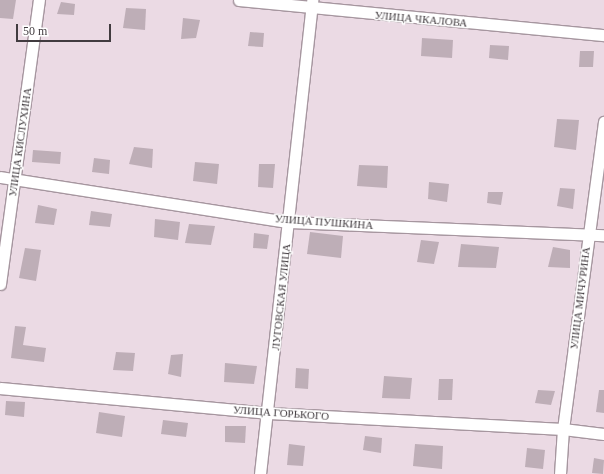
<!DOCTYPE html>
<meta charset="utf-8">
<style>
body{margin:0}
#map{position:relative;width:604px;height:474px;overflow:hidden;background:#ebdae4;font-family:"Times New Roman",serif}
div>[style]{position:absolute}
.building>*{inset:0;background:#beaeb7}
.roads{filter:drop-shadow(1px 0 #a6969f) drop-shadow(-1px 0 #a6969f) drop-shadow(0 1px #a6969f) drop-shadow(0 -1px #a6969f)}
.minor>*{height:11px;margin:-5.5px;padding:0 5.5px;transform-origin:5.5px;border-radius:5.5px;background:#fff}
span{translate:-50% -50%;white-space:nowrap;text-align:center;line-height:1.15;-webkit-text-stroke:3px #fff;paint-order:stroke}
.street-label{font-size:11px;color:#413b3f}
.scale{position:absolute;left:16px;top:24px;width:95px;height:18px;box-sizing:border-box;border:2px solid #413b3f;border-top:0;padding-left:5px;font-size:12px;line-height:14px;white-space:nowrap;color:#413b3f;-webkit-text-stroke:3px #fff;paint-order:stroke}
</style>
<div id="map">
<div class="building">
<div style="clip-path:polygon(0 0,16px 0,13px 19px,0 18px)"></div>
<div style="clip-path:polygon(61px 2px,75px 4px,74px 15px,57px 14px)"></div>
<div style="clip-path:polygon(126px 8px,146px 9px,145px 30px,123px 28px)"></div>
<div style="clip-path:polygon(183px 18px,200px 20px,196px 38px,181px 39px)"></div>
<div style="clip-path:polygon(250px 32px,264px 33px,263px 47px,248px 46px)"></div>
<div style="clip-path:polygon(422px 38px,453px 40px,452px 58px,421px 56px)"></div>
<div style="clip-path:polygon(490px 45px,509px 46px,508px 60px,489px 58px)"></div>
<div style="clip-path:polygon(580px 51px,594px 51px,593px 67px,579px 67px)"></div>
<div style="clip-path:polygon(557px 119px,579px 120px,576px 150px,554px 147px)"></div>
<div style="clip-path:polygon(134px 147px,153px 149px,152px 168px,129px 164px)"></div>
<div style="clip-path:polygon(33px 150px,61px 152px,60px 164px,32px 162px)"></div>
<div style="clip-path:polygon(94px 158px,110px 160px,109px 174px,92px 172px)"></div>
<div style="clip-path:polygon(195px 162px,219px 164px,217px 184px,193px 181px)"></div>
<div style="clip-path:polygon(259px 164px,275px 164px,273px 188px,258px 187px)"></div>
<div style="clip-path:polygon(359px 165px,388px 166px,387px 188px,357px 186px)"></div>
<div style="clip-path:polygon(429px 182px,449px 184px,447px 202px,428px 199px)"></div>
<div style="clip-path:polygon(560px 188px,575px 189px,573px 209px,557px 206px)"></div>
<div style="clip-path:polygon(488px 192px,503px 192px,501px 205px,487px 203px)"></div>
<div style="clip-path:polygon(38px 205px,57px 209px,54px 225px,35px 223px)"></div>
<div style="clip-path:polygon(91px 211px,112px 214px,110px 227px,89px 225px)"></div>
<div style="clip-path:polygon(155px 219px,180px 222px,178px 240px,154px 237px)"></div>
<div style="clip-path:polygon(189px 224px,215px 226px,211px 245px,185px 243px)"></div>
<div style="clip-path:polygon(310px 232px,343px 236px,341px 258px,307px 254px)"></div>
<div style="clip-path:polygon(254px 233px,269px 235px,267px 249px,253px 248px)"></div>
<div style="clip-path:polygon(421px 240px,439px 242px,434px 264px,417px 262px)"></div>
<div style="clip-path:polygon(461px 244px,499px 247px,496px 268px,458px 267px)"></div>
<div style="clip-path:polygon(553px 247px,570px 250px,570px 268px,548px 267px)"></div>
<div style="clip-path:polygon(25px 248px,41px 250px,36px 281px,19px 278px)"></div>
<div style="clip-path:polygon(15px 326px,26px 327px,23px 345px,46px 348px,44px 362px,11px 358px)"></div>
<div style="clip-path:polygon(116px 352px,135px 353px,133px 371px,113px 370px)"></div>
<div style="clip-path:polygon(183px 354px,181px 377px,168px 374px,171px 355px)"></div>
<div style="clip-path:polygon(225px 363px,257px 366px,254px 384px,224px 382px)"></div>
<div style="clip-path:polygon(296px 368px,309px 369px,308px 389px,295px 388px)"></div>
<div style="clip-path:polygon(384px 376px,412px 378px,410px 399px,382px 398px)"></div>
<div style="clip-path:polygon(439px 379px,453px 379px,452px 400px,438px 400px)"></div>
<div style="clip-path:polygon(538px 390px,555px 391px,551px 405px,535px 403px)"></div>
<div style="clip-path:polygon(599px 390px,604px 390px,604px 413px,596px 412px)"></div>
<div style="clip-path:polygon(6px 401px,25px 402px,24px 417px,5px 415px)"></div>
<div style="clip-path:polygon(99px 412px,125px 416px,122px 437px,96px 433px)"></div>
<div style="clip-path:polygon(163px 420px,188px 423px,186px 437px,161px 434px)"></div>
<div style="clip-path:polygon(225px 426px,246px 426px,245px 443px,225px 442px)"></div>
<div style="clip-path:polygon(365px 436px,382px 438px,381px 453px,363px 450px)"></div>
<div style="clip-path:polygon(289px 444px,305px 446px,303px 466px,287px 465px)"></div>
<div style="clip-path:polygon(415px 444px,443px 446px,442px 469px,413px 466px)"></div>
<div style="clip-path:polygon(527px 448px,545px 450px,543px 469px,525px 467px)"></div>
<div style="clip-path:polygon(594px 458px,604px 460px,603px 474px,592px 473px)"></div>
</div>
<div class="roads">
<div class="minor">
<div style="left:239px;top:0;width:367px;rotate:5.5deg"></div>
<div style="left:0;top:177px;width:292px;rotate:8.9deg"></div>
<div style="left:289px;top:222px;width:315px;rotate:2.4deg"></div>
<div style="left:0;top:284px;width:287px;rotate:-82.2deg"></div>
<div style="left:0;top:388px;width:270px;rotate:5.3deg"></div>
<div style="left:269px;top:413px;width:294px;rotate:3.1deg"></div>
<div style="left:563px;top:429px;width:41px;rotate:7deg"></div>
<div style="left:260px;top:474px;width:477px;rotate:-83.7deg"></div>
<div style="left:560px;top:474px;width:45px;rotate:-86.2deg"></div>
<div style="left:563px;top:429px;width:310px;rotate:-82.4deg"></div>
</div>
</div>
<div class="street-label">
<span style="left:421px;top:19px;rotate:5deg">УЛИЦА ЧКАЛОВА</span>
<span style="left:20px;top:142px;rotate:-82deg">УЛИЦА КИСЛУХИНА</span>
<span style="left:324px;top:222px;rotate:4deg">УЛИЦА ПУШКИНА</span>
<span style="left:281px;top:297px;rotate:-84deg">ЛУГОВСКАЯ УЛИЦА</span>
<span style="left:580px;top:298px;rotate:-83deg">УЛИЦА МИЧУРИНА</span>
<span style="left:281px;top:413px;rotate:4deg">УЛИЦА ГОРЬКОГО</span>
</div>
<div class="scale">50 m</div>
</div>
